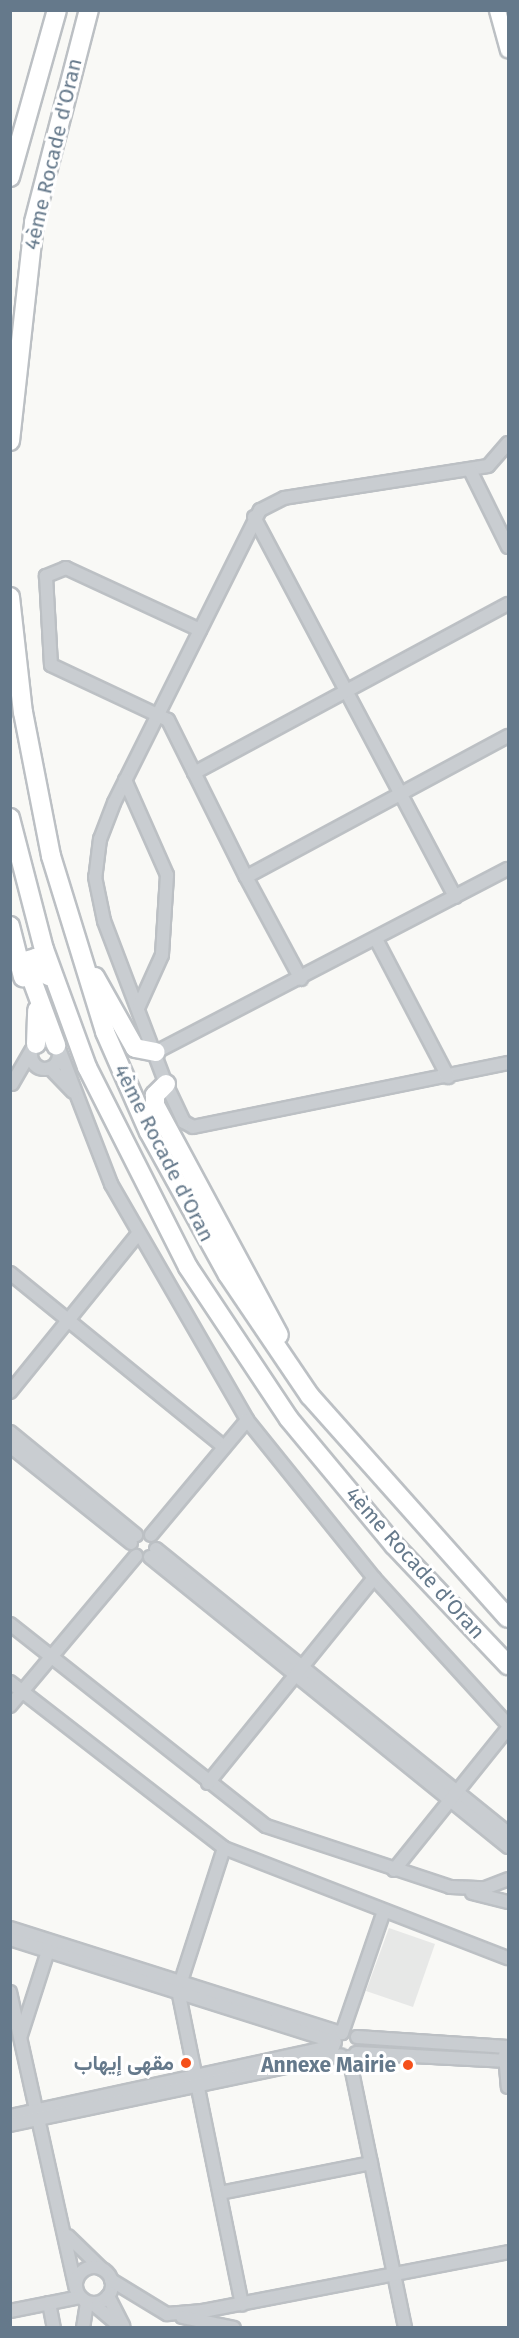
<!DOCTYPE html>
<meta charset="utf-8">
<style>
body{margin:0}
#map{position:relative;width:519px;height:2338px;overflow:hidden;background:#f9f9f6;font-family:"Fira Sans",Vazirmatn,sans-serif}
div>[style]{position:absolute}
.built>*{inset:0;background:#e7e8e7}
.roads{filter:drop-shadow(2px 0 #bcc0c4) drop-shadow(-2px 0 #bcc0c4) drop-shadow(0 2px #bcc0c4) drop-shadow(0 -2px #bcc0c4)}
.minor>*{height:12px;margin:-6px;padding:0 6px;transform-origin:6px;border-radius:6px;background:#c9cdd1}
.minor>.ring{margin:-6px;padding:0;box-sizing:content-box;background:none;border:12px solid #c9cdd1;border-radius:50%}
.major>*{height:15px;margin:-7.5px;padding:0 7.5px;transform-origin:7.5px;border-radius:7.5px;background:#fff}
.highway>*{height:18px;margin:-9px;padding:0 9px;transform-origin:9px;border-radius:9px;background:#fff}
.dots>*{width:16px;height:16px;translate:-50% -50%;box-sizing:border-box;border:3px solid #fff;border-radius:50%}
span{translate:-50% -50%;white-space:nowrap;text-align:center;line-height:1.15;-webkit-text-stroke:6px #fff;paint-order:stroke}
.street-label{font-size:21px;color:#65798b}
.poi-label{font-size:21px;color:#65798b;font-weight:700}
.right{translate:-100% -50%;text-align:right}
.frame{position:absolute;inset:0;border:12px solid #65798b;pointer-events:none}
</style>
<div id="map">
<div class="built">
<div style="clip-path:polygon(389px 1928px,435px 1944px,413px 2007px,366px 1991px)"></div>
</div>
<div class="roads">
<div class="minor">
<div style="left:508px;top:443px;width:30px;rotate:131deg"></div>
<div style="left:488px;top:466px;width:206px;rotate:171.1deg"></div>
<div style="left:284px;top:498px;width:27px;rotate:153deg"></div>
<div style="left:260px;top:510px;width:327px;rotate:116.5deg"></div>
<div style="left:114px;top:803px;width:39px;rotate:111deg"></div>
<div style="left:100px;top:839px;width:38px;rotate:97deg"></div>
<div style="left:95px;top:877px;width:45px;rotate:78.4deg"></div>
<div style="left:104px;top:921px;width:174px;rotate:69.2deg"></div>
<div style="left:166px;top:1084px;width:42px;rotate:64.7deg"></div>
<div style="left:184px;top:1122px;width:10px;rotate:29deg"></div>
<div style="left:193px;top:1127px;width:321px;rotate:-11.5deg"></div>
<div style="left:470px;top:470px;width:86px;rotate:63.7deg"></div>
<div style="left:254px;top:517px;width:430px;rotate:62.1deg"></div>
<div style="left:200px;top:630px;width:148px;rotate:-155.2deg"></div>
<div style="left:66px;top:568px;width:22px;rotate:158deg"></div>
<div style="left:46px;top:576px;width:89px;rotate:86.8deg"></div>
<div style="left:51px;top:665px;width:129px;rotate:25.2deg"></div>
<div style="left:168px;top:720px;width:175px;rotate:63.6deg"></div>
<div style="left:194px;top:773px;width:357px;rotate:-28.3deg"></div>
<div style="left:125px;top:780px;width:104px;rotate:66.1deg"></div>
<div style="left:167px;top:875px;width:80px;rotate:93.6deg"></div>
<div style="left:162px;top:955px;width:56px;rotate:114.3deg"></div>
<div style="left:376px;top:939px;width:156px;rotate:62.4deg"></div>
<div style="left:301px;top:979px;width:116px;rotate:-118.3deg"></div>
<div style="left:246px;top:877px;width:298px;rotate:-28.3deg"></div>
<div class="ring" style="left:31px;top:1041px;width:16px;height:16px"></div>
<div style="left:59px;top:1049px;width:145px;rotate:68.9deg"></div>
<div style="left:111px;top:1184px;width:272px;rotate:60deg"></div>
<div style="left:247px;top:1420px;width:203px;rotate:51.2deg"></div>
<div style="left:374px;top:1578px;width:199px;rotate:47.6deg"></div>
<div style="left:156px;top:1052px;width:397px;rotate:-27.5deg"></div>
<div style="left:50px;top:1068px;width:33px;rotate:46deg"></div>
<div style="left:12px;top:1084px;width:38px;rotate:-60deg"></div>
<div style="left:10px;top:1273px;width:276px;rotate:39.1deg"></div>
<div style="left:10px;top:1392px;width:202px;rotate:-51deg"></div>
<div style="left:10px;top:1432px;width:163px;rotate:39.3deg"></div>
<div style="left:10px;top:1446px;width:155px;rotate:38.7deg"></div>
<div style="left:151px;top:1535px;width:150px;rotate:-50.1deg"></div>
<div style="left:156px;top:1549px;width:452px;rotate:38.9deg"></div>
<div style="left:150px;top:1557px;width:461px;rotate:39deg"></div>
<div style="left:10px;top:1624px;width:326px;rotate:38.3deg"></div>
<div style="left:266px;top:1826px;width:194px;rotate:18.3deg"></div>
<div style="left:450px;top:1887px;width:35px;rotate:2deg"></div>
<div style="left:485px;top:1888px;width:25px;rotate:-21deg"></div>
<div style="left:10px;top:1682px;width:271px;rotate:37.8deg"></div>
<div style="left:224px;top:1848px;width:305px;rotate:21.2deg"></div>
<div style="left:10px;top:1706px;width:196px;rotate:-50deg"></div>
<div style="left:208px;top:1783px;width:264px;rotate:-51deg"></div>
<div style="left:224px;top:1848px;width:149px;rotate:107.9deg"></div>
<div style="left:178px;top:1990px;width:321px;rotate:78.5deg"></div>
<div style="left:394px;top:1870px;width:182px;rotate:-51.2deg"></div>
<div style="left:472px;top:1893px;width:37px;rotate:14deg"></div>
<div style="left:10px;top:1928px;width:348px;rotate:17.6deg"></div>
<div style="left:342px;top:2033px;width:129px;rotate:-71deg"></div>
<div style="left:10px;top:1939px;width:341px;rotate:17.6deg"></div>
<div style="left:10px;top:1992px;width:304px;rotate:77.5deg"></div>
<div style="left:21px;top:2035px;width:88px;rotate:-72.2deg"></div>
<div style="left:357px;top:2037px;width:151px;rotate:3.8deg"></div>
<div style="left:356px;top:2053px;width:152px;rotate:3deg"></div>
<div style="left:505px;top:2055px;width:32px;rotate:85deg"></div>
<div style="left:349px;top:2057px;width:277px;rotate:78.3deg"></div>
<div style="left:10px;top:2116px;width:331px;rotate:-12.2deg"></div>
<div style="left:10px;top:2125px;width:338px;rotate:-11.9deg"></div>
<div style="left:220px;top:2193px;width:154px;rotate:-11.2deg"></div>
<div style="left:68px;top:2236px;width:47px;rotate:44.1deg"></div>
<div class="ring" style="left:76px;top:2267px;width:24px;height:24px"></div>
<div style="left:111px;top:2280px;width:66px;rotate:31.3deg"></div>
<div style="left:167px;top:2314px;width:36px;rotate:-5deg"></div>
<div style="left:203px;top:2311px;width:311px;rotate:-10.9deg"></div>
<div style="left:108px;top:2296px;width:34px;rotate:63deg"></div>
<div style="left:49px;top:2303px;width:25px;rotate:79deg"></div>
<div style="left:92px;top:2303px;width:39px;rotate:40deg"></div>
<div style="left:10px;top:2311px;width:71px;rotate:-11.3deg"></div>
<div style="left:182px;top:2317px;width:53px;rotate:11.9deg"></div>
<div style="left:83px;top:2328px;width:26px;rotate:-81deg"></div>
</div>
<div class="major">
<div style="left:497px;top:10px;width:41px;rotate:74.6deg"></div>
</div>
<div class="highway">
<div style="left:10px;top:177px;width:173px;rotate:-74.3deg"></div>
<div style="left:10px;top:441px;width:220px;rotate:-83.7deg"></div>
<div style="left:34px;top:222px;width:219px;rotate:-75.5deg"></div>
<div style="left:10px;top:597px;width:116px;rotate:83.6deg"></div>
<div style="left:23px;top:712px;width:147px;rotate:79deg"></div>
<div style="left:51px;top:856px;width:184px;rotate:72.9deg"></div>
<div style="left:105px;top:1032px;width:109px;rotate:66.3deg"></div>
<div style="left:149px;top:1132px;width:163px;rotate:61.1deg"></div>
<div style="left:228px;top:1275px;width:146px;rotate:55.9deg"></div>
<div style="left:310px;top:1396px;width:297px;rotate:48.3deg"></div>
<div style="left:10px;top:818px;width:135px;rotate:75.5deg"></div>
<div style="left:44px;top:949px;width:126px;rotate:70deg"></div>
<div style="left:87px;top:1067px;width:224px;rotate:63.2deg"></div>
<div style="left:188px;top:1267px;width:182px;rotate:56.4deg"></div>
<div style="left:289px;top:1419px;width:164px;rotate:50.2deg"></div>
<div style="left:394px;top:1545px;width:166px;rotate:46.5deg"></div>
<div style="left:10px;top:926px;width:53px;rotate:75.7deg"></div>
<div style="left:48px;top:976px;width:22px;rotate:-124deg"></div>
<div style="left:36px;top:958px;width:11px;rotate:165deg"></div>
<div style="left:25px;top:961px;width:90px;rotate:69.7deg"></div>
<div style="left:95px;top:977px;width:81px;rotate:60.6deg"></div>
<div style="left:135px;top:1048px;width:21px;rotate:11deg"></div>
<div style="left:36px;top:1044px;width:34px;rotate:-88deg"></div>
<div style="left:166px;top:1084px;width:16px;rotate:135deg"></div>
<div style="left:155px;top:1095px;width:10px;rotate:90deg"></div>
<div style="left:155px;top:1105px;width:261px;rotate:61.7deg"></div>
</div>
</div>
<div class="dots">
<div style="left:186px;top:2063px;background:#f5501a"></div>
<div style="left:408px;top:2065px;background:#f5501a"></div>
</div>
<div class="street-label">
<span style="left:53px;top:154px;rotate:-77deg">4ème Rocade d'Oran</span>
<span style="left:164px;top:1153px;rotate:63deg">4ème Rocade d'Oran</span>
<span style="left:415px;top:1563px;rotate:48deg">4ème Rocade d'Oran</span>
</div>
<div class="poi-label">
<span class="right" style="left:174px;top:2063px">مقهى إيهاب</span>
<span class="right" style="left:396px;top:2065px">Annexe Mairie</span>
</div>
<div class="frame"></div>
</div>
